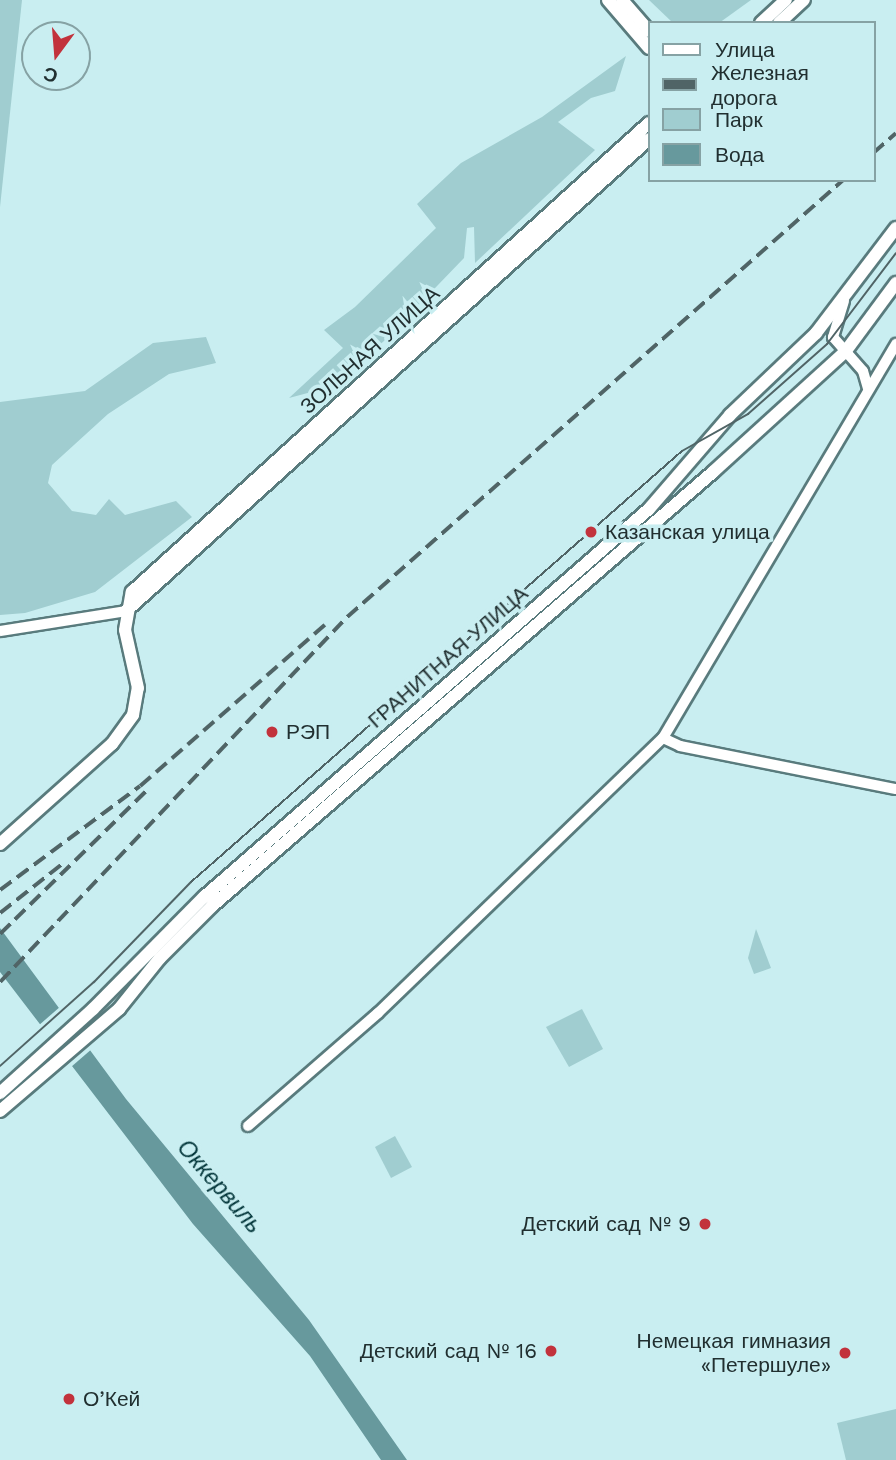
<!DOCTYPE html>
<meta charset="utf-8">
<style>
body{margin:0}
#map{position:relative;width:896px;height:1460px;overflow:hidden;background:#c9eef1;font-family:"Work Sans",sans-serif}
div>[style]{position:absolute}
.green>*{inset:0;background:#a0cdd0}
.water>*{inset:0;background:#67999d}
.pier>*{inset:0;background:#c9eef1}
.roads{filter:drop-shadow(2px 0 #597b7d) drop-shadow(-2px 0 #597b7d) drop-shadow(0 2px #597b7d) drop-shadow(0 -2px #597b7d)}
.minor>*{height:10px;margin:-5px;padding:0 5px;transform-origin:5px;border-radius:5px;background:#fff}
.tertiary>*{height:12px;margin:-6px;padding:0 6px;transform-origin:6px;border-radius:6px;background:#fff}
.tram>*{height:2px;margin:-1px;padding:0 1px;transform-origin:1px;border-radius:1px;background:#506466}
.rail>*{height:3.5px;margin-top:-1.75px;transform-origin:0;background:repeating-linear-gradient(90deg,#506466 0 14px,transparent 0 21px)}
.dots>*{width:19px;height:19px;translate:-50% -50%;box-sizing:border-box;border:4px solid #c9eef1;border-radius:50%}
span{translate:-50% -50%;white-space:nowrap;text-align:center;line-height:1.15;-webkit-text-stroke:7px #c9eef1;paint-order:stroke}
.street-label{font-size:21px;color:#212f30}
.poi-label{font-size:21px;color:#212f30}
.left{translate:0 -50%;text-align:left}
.right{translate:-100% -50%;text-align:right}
.water-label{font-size:23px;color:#023539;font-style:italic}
.legend{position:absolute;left:648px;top:21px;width:228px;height:161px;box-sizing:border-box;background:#c9eef1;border:2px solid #86a2a4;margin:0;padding:9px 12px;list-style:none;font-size:21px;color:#212f30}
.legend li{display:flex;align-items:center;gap:14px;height:35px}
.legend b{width:35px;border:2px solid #86a2a4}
.north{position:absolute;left:21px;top:21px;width:70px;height:70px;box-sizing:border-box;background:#c9eef1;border:2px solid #86a2a4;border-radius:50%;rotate:196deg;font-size:19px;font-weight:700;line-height:28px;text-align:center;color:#212f30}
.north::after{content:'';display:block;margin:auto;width:24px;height:32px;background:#c2323c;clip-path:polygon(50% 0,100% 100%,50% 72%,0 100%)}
</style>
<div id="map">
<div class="green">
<div style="clip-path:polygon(0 0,22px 0,0 207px)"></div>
<div style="clip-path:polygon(649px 0,751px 0,719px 23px,673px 23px)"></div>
<div style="clip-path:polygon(626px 56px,615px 91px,591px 98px,558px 122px,595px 150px,475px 263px,474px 227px,467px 228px,464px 258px,384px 341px,330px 387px,289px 398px,343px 348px,324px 330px,355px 307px,436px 228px,417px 204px,461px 163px,542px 117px)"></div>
<div style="clip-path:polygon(206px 337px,216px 363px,169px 374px,108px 414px,52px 465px,48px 483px,72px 511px,96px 515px,109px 499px,125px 515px,176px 501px,192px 517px,95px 592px,25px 613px,0 615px,0 402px,85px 391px,153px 343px)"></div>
<div style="clip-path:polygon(756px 929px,771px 968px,754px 974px,748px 958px)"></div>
<div style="clip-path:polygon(582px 1009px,603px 1049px,569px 1067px,546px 1027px)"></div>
<div style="clip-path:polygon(395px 1136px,412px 1167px,391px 1178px,375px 1147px)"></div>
<div style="clip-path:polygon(896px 1409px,896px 1460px,846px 1460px,837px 1423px)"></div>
</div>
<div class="water">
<div style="clip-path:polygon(0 928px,126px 1099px,309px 1320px,407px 1460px,381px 1460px,310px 1356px,193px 1224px,0 972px)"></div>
</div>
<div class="pier">
<div style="clip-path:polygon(61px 1006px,93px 1048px,71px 1067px,38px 1026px)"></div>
</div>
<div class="roads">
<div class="minor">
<div style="left:844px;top:301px;width:38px;rotate:107deg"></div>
<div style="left:833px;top:337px;width:45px;rotate:48.6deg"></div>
<div style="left:863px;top:371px;width:18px;rotate:74deg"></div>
<div style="left:0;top:631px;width:128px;rotate:-9deg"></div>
<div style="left:663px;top:738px;width:19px;rotate:25deg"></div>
<div style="left:680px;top:746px;width:220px;rotate:11.3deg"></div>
<div style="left:248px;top:1126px;width:172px;rotate:-41deg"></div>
<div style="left:378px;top:1013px;width:396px;rotate:-44deg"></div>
<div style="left:663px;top:738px;width:458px;rotate:-59.4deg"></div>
</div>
<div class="tertiary">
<div style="left:608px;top:0;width:63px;rotate:49.5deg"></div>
<div style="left:622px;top:0;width:41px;rotate:48.9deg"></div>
<div style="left:761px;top:23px;width:34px;rotate:-43deg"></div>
<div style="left:779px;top:23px;width:34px;rotate:-43deg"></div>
<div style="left:126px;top:611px;width:704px;rotate:-42.07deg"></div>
<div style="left:0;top:844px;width:150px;rotate:-41.8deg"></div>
<div style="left:112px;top:744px;width:36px;rotate:-54deg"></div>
<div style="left:133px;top:715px;width:27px;rotate:-80deg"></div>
<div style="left:138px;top:688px;width:59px;rotate:-102.6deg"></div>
<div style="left:125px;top:630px;width:39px;rotate:-80deg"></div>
<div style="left:132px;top:592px;width:698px;rotate:-42.21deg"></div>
<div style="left:0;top:1093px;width:125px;rotate:-42.1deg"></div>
<div style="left:93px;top:1009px;width:158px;rotate:-45.3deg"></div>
<div style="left:204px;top:897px;width:590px;rotate:-41.09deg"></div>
<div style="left:649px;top:509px;width:124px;rotate:-49.2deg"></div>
<div style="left:730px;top:415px;width:119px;rotate:-43.6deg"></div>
<div style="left:816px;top:333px;width:132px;rotate:-52.7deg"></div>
<div style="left:0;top:1111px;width:157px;rotate:-40.6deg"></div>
<div style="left:119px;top:1009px;width:65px;rotate:-51.2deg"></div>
<div style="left:160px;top:958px;width:74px;rotate:-45deg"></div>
<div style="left:212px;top:906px;width:663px;rotate:-40.9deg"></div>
<div style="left:713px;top:472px;width:178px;rotate:-42.3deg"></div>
<div style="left:845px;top:352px;width:86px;rotate:-53.5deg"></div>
</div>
</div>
<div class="tram">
<div style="left:0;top:1066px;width:126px;rotate:-41.8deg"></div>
<div style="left:94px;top:982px;width:139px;rotate:-45.9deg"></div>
<div style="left:191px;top:882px;width:653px;rotate:-41.28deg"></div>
<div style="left:682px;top:451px;width:76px;rotate:-29.3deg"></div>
<div style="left:748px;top:414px;width:106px;rotate:-41.5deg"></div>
<div style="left:827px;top:344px;width:114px;rotate:-52.8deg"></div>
</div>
<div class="rail">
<div style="left:873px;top:153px;width:30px;rotate:-41deg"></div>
<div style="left:0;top:890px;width:174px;rotate:-36.6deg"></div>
<div style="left:140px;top:786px;width:249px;rotate:-41.1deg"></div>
<div style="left:0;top:913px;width:79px;rotate:-38.3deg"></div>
<div style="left:0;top:934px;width:209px;rotate:-44.4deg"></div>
<div style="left:0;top:982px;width:504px;rotate:-46.45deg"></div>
<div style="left:347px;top:617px;width:661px;rotate:-41.38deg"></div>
</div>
<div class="dots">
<div style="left:591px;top:532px;background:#c2323c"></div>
<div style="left:272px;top:732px;background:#c2323c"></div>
<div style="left:705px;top:1224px;background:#c2323c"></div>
<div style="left:551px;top:1351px;background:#c2323c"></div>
<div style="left:845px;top:1353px;background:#c2323c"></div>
<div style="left:69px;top:1399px;background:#c2323c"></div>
</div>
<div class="street-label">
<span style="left:370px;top:350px;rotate:-42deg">ЗОЛЬНАЯ УЛИЦА</span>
<span style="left:448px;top:657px;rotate:-41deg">ГРАНИТНАЯ УЛИЦА</span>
</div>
<div class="poi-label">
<span class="left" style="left:605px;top:532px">Казанская улица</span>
<span class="left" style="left:286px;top:732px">РЭП</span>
<span class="right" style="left:691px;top:1224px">Детский сад № 9</span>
<span class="right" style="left:831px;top:1353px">Немецкая гимназия<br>«Петершуле»</span>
<span class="right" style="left:537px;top:1351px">Детский сад № 16</span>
<span class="left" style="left:83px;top:1399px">О’Кей</span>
</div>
<div class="water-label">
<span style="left:219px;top:1187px;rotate:49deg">Оккервиль</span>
</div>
<ul class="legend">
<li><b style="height:9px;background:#fff"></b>Улица</li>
<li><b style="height:9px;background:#506466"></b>Железная дорога</li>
<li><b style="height:19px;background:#a0cdd0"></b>Парк</li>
<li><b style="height:19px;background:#67999d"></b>Вода</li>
</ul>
<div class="north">С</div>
</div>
